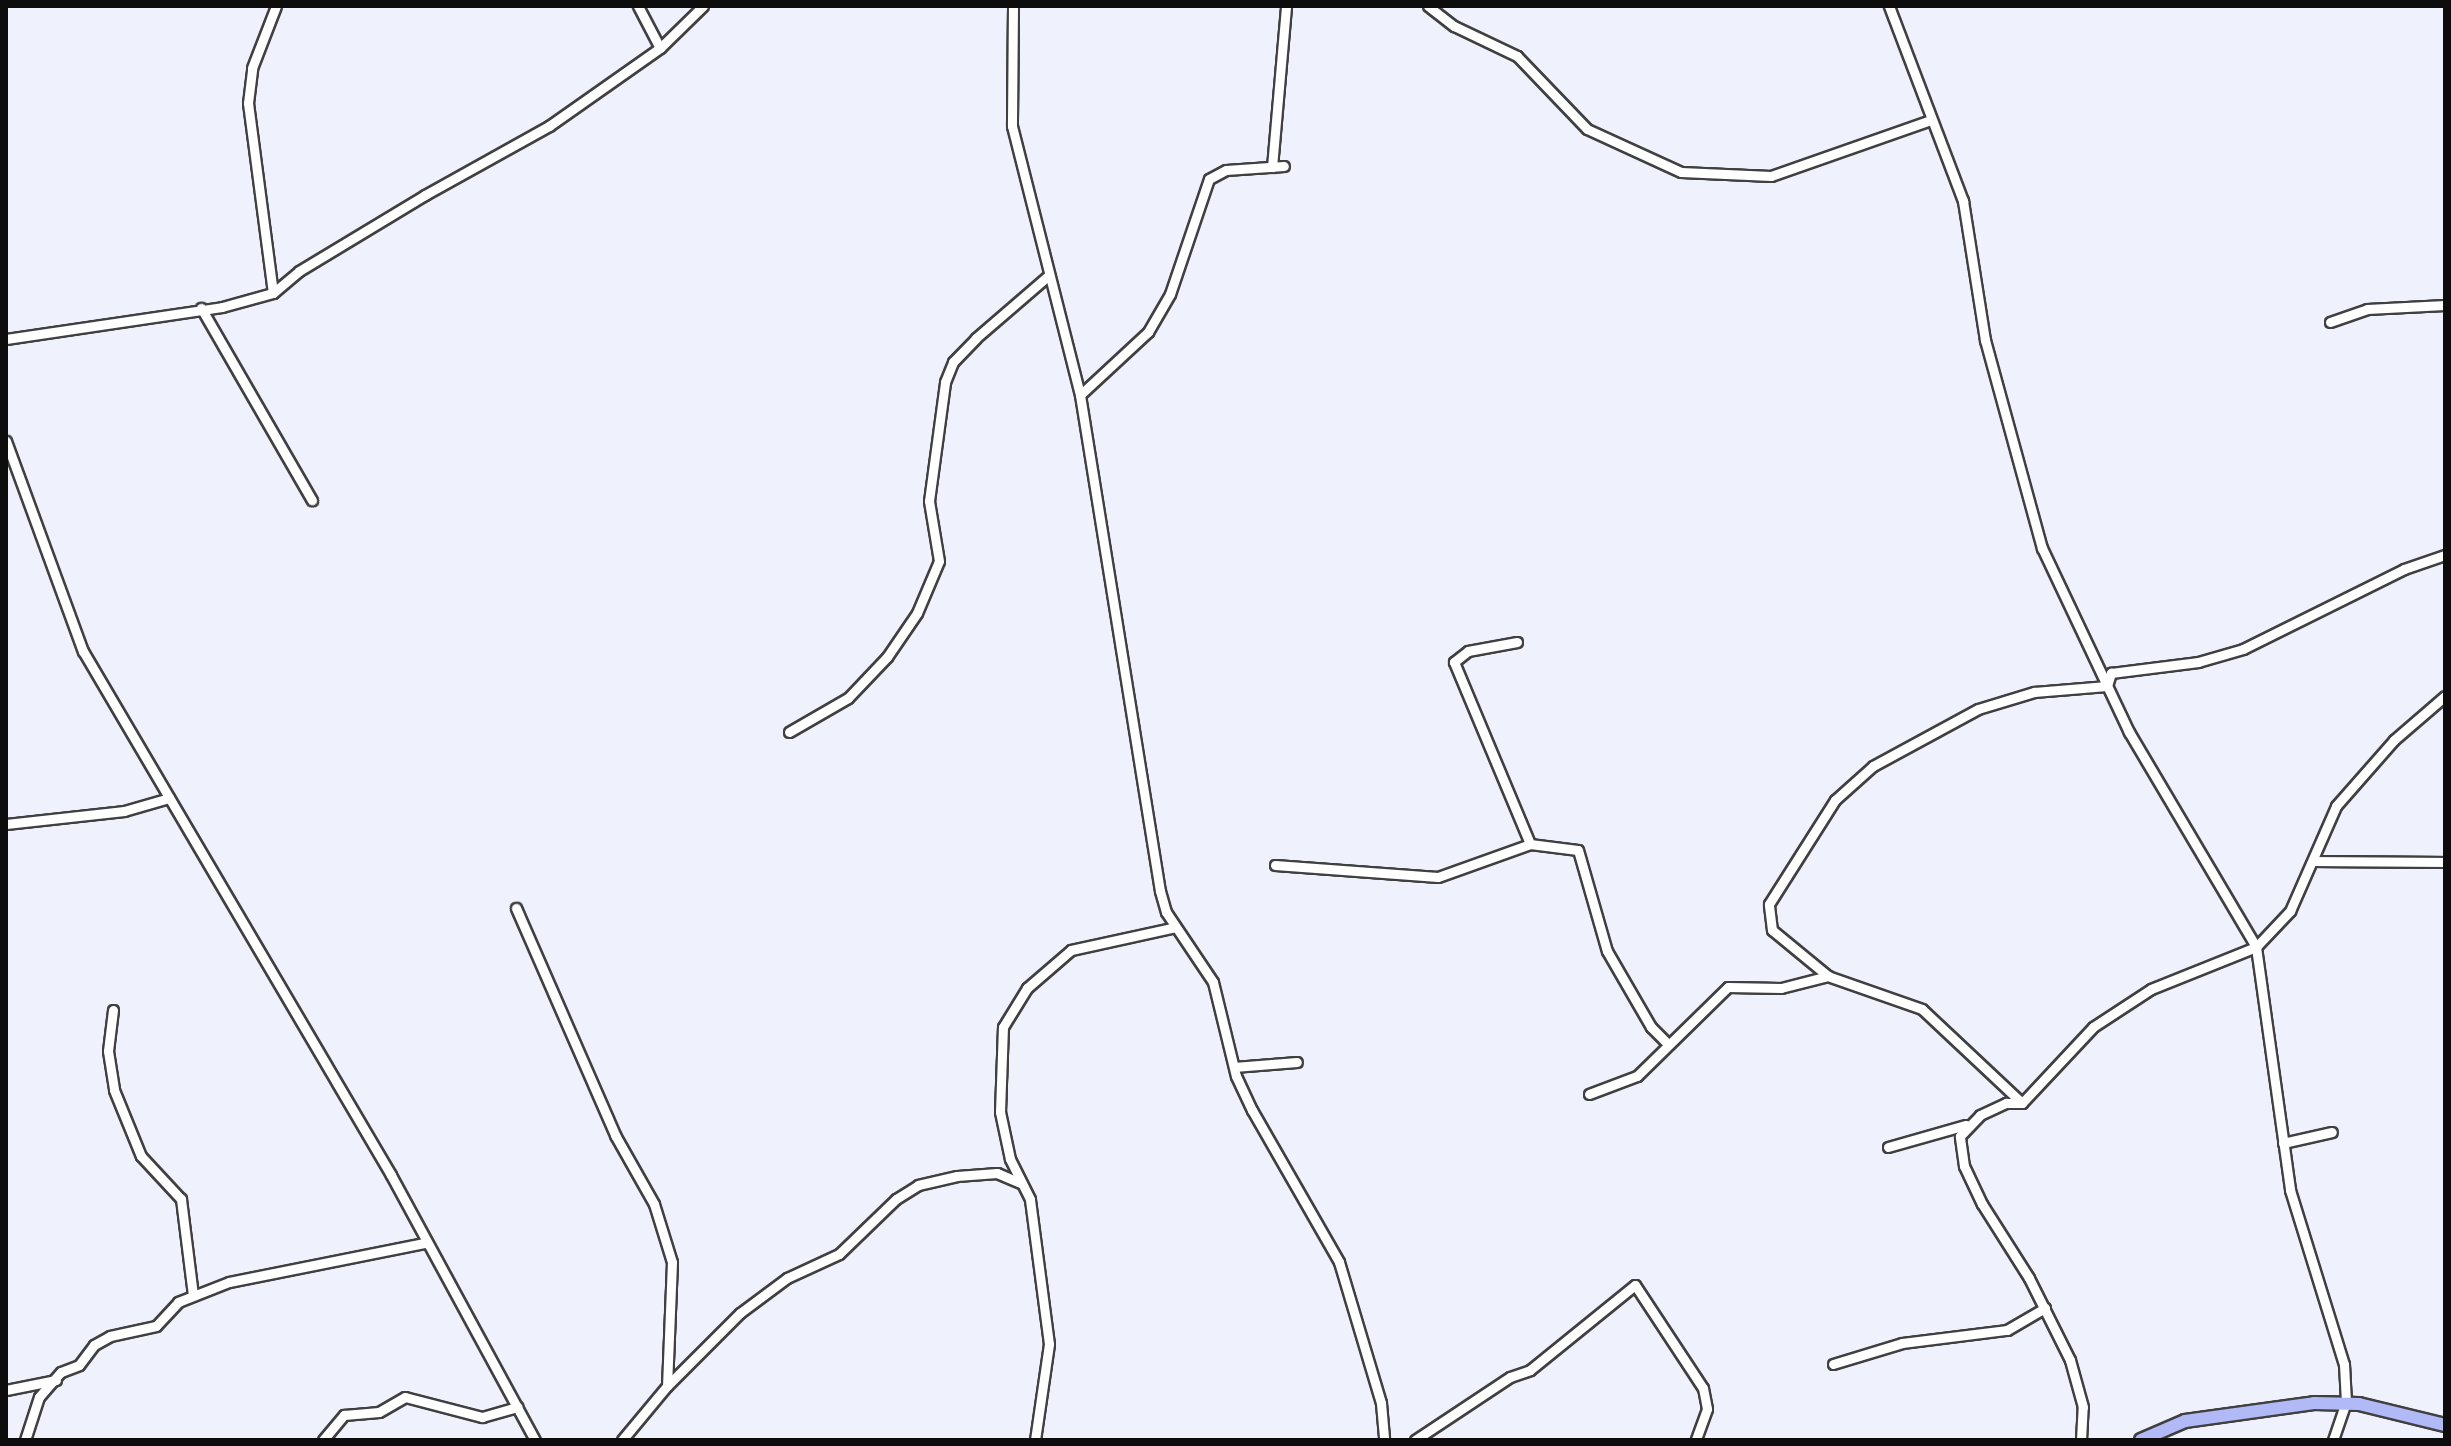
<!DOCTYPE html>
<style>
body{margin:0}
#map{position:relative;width:2451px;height:1446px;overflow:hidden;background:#eff2fd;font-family:"PT Serif",serif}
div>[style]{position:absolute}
.roads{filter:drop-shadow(2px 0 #404040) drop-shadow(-2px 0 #404040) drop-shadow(0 2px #404040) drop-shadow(0 -2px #404040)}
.street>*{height:9px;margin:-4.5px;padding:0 4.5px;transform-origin:4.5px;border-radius:4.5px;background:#fff}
.secondary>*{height:12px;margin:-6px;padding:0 6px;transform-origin:6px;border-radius:6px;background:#b1baf6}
span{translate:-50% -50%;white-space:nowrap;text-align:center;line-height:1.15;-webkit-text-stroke:8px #fff;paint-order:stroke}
.frame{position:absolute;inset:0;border:8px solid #0d0d0d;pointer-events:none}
</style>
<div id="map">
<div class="roads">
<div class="street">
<div style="left:638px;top:6px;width:47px;rotate:62.4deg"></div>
<div style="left:1013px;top:6px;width:120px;rotate:90.5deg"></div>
<div style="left:1012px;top:126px;width:277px;rotate:75.8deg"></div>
<div style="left:1080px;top:395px;width:502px;rotate:80.84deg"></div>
<div style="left:1160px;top:891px;width:22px;rotate:74deg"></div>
<div style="left:1166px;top:912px;width:84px;rotate:56.1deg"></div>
<div style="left:1213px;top:982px;width:97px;rotate:76.3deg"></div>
<div style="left:1236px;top:1076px;width:38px;rotate:65deg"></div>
<div style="left:1252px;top:1110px;width:175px;rotate:60.2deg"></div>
<div style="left:1339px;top:1262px;width:147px;rotate:73.4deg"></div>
<div style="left:1381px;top:1403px;width:37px;rotate:85deg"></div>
<div style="left:1428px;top:6px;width:33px;rotate:38deg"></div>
<div style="left:1454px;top:26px;width:70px;rotate:25.5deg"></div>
<div style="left:1517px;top:56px;width:101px;rotate:46.2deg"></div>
<div style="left:1587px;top:129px;width:103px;rotate:24.6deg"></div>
<div style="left:1681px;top:172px;width:90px;rotate:2.5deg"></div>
<div style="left:1771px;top:176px;width:170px;rotate:-19.3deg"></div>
<div style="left:1889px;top:6px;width:209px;rotate:69.2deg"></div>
<div style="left:1963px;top:201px;width:141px;rotate:81deg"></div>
<div style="left:1985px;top:340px;width:216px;rotate:74.7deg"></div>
<div style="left:2042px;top:548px;width:204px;rotate:64.7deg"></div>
<div style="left:2129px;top:732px;width:250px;rotate:59.4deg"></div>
<div style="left:2256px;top:947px;width:245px;rotate:82deg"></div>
<div style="left:2290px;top:1190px;width:182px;rotate:72.8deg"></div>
<div style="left:2344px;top:1364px;width:38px;rotate:87deg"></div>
<div style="left:2346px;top:1402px;width:40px;rotate:108.9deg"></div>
<div style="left:1272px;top:167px;width:162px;rotate:-85deg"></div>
<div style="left:273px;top:293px;width:192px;rotate:-97.5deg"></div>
<div style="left:248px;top:103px;width:35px;rotate:-83deg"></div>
<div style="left:252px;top:68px;width:66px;rotate:-68.8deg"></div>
<div style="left:201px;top:308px;width:222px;rotate:60deg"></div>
<div style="left:2330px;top:322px;width:39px;rotate:-19deg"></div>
<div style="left:2367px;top:309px;width:78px;rotate:-2.9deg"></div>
<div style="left:6px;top:339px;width:218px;rotate:-8.4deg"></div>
<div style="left:222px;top:307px;width:53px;rotate:-15.4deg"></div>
<div style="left:273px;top:293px;width:34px;rotate:-40deg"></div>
<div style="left:299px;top:271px;width:147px;rotate:-31.1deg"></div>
<div style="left:425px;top:195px;width:142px;rotate:-29.1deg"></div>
<div style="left:549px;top:126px;width:136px;rotate:-35.1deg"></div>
<div style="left:660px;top:48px;width:60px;rotate:-44.3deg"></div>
<div style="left:1080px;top:395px;width:93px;rotate:-42.8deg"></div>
<div style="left:1148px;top:332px;width:44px;rotate:-59.9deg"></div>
<div style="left:1170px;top:294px;width:121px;rotate:-71.3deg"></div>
<div style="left:1209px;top:179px;width:19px;rotate:-28deg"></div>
<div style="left:1226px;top:170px;width:58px;rotate:-3.9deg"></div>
<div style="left:6px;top:441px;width:224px;rotate:69.9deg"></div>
<div style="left:83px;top:651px;width:608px;rotate:59.55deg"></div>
<div style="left:391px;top:1175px;width:302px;rotate:61.5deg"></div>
<div style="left:1517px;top:642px;width:50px;rotate:169.6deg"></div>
<div style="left:1468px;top:651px;width:18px;rotate:142deg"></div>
<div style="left:1454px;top:662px;width:197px;rotate:67.3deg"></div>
<div style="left:789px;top:732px;width:68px;rotate:-30deg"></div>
<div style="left:848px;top:698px;width:57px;rotate:-46.4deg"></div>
<div style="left:887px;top:657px;width:53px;rotate:-55.7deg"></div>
<div style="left:917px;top:613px;width:56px;rotate:-67.1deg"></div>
<div style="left:939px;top:561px;width:61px;rotate:-99.5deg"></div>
<div style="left:929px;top:501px;width:120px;rotate:-82.3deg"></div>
<div style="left:945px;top:382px;width:22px;rotate:-68deg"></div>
<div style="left:953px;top:362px;width:33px;rotate:-46deg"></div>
<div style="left:976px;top:338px;width:96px;rotate:-40.8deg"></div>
<div style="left:6px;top:824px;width:119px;rotate:-6.3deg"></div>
<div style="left:124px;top:811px;width:47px;rotate:-16.1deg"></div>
<div style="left:2314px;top:861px;width:131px;rotate:0.4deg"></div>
<div style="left:1275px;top:865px;width:163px;rotate:4.2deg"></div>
<div style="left:1438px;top:877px;width:98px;rotate:-19.7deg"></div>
<div style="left:1530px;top:844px;width:48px;rotate:7.1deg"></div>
<div style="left:1578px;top:850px;width:105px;rotate:74deg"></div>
<div style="left:1607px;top:951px;width:88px;rotate:59.9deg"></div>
<div style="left:1651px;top:1027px;width:24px;rotate:45deg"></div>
<div style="left:516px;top:908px;width:248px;rotate:66.4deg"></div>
<div style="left:615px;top:1135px;width:79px;rotate:60.5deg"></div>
<div style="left:654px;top:1204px;width:61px;rotate:72.8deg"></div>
<div style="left:672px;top:1262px;width:124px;rotate:92.3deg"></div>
<div style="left:113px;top:1010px;width:41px;rotate:97deg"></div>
<div style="left:108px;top:1051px;width:39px;rotate:81deg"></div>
<div style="left:114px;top:1090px;width:71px;rotate:67.8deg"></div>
<div style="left:141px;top:1156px;width:59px;rotate:47.1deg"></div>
<div style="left:181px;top:1199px;width:97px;rotate:82.9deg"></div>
<div style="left:1234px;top:1067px;width:63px;rotate:-4.5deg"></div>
<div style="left:1589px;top:1094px;width:51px;rotate:-20.6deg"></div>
<div style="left:1637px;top:1076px;width:127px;rotate:-44.4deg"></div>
<div style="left:1728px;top:987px;width:53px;rotate:1.1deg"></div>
<div style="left:1781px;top:988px;width:49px;rotate:-14.3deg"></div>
<div style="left:2022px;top:1103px;width:137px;rotate:-136.8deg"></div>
<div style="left:1922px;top:1009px;width:100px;rotate:-160.7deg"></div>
<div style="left:1828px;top:976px;width:72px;rotate:-140.6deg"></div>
<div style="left:1772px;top:930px;width:26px;rotate:-97deg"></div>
<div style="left:1769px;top:904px;width:123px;rotate:-57.6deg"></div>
<div style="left:1835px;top:800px;width:51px;rotate:-41.8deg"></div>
<div style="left:1873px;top:766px;width:119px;rotate:-28.5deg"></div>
<div style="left:1978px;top:709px;width:59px;rotate:-16.9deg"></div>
<div style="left:2034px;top:692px;width:73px;rotate:-4.7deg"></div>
<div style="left:2107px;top:686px;width:14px;rotate:-73deg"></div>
<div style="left:2111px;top:673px;width:88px;rotate:-7.2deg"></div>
<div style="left:2198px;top:662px;width:47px;rotate:-16.1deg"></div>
<div style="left:2243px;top:649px;width:180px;rotate:-26.4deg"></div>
<div style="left:2404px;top:569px;width:43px;rotate:-18.9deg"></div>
<div style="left:2283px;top:1143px;width:50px;rotate:-12.7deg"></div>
<div style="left:1888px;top:1147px;width:81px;rotate:-15.8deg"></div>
<div style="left:1833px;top:1364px;width:72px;rotate:-16.9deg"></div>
<div style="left:1902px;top:1343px;width:106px;rotate:-7.1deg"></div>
<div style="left:2007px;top:1330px;width:44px;rotate:-30.1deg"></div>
<div style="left:6px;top:1390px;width:51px;rotate:-11.3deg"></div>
<div style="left:25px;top:1440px;width:45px;rotate:-72deg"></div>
<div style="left:39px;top:1397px;width:33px;rotate:-49deg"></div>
<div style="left:61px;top:1372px;width:19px;rotate:-21deg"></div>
<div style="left:79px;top:1365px;width:25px;rotate:-53deg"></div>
<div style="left:94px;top:1345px;width:18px;rotate:-29deg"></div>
<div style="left:110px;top:1336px;width:47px;rotate:-12.3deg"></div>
<div style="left:156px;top:1326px;width:33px;rotate:-47deg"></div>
<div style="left:178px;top:1302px;width:55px;rotate:-21.4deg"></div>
<div style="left:229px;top:1282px;width:199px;rotate:-11.3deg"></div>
<div style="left:323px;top:1440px;width:33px;rotate:-50deg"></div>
<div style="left:344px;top:1415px;width:35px;rotate:-5deg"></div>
<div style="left:379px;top:1412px;width:30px;rotate:-30deg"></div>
<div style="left:405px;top:1397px;width:80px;rotate:14.6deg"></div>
<div style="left:482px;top:1417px;width:37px;rotate:-16deg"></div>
<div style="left:622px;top:1440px;width:70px;rotate:-50.2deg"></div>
<div style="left:667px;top:1386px;width:103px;rotate:-45deg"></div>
<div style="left:740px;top:1313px;width:59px;rotate:-36.7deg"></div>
<div style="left:787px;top:1278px;width:57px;rotate:-24.8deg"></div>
<div style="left:839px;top:1254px;width:79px;rotate:-44deg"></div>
<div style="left:896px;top:1199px;width:26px;rotate:-32deg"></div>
<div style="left:918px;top:1185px;width:40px;rotate:-13deg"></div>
<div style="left:957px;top:1176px;width:40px;rotate:-4.3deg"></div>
<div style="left:997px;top:1173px;width:25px;rotate:23deg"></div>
<div style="left:1035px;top:1440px;width:97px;rotate:-81.7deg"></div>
<div style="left:1049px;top:1344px;width:146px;rotate:-97.5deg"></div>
<div style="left:1030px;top:1199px;width:45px;rotate:-116.6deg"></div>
<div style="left:1010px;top:1159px;width:48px;rotate:-102deg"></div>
<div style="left:1000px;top:1112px;width:85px;rotate:-88deg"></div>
<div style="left:1003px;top:1027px;width:46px;rotate:-58.4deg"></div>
<div style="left:1027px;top:988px;width:58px;rotate:-40.8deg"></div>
<div style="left:1071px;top:950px;width:107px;rotate:-12.4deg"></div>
<div style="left:1415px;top:1440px;width:114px;rotate:-33.6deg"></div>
<div style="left:1510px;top:1377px;width:21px;rotate:-19deg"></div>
<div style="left:1530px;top:1370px;width:135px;rotate:-39deg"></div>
<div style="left:1635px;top:1285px;width:123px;rotate:56.6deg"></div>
<div style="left:1703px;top:1388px;width:21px;rotate:79deg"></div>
<div style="left:1707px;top:1409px;width:33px;rotate:110deg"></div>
<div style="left:2081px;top:1440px;width:33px;rotate:-87deg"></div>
<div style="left:2083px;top:1407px;width:49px;rotate:-105.5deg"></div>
<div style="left:2070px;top:1360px;width:92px;rotate:-116.6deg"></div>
<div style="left:2029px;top:1278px;width:88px;rotate:-122.4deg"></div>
<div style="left:1982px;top:1204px;width:42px;rotate:-115.3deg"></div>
<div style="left:1964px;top:1166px;width:30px;rotate:-98deg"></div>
<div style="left:1960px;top:1136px;width:29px;rotate:-46deg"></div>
<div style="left:1980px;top:1115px;width:29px;rotate:-25deg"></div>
<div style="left:2006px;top:1103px;width:16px"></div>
<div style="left:2022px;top:1103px;width:104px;rotate:-46.9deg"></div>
<div style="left:2093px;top:1027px;width:69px;rotate:-33.2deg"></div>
<div style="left:2151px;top:989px;width:113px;rotate:-21.8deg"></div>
<div style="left:2256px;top:947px;width:50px;rotate:-46.6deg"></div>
<div style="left:2290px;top:911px;width:115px;rotate:-66.3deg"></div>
<div style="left:2336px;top:806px;width:88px;rotate:-48.7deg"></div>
<div style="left:2394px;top:740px;width:67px;rotate:-40.8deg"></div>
</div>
<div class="secondary">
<div style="left:2141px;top:1440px;width:48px;rotate:-23.4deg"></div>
<div style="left:2185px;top:1421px;width:130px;rotate:-7.9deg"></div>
<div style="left:2314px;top:1403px;width:45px;rotate:1.3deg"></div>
<div style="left:2359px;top:1404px;width:89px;rotate:13.7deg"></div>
</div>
</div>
<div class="frame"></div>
</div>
